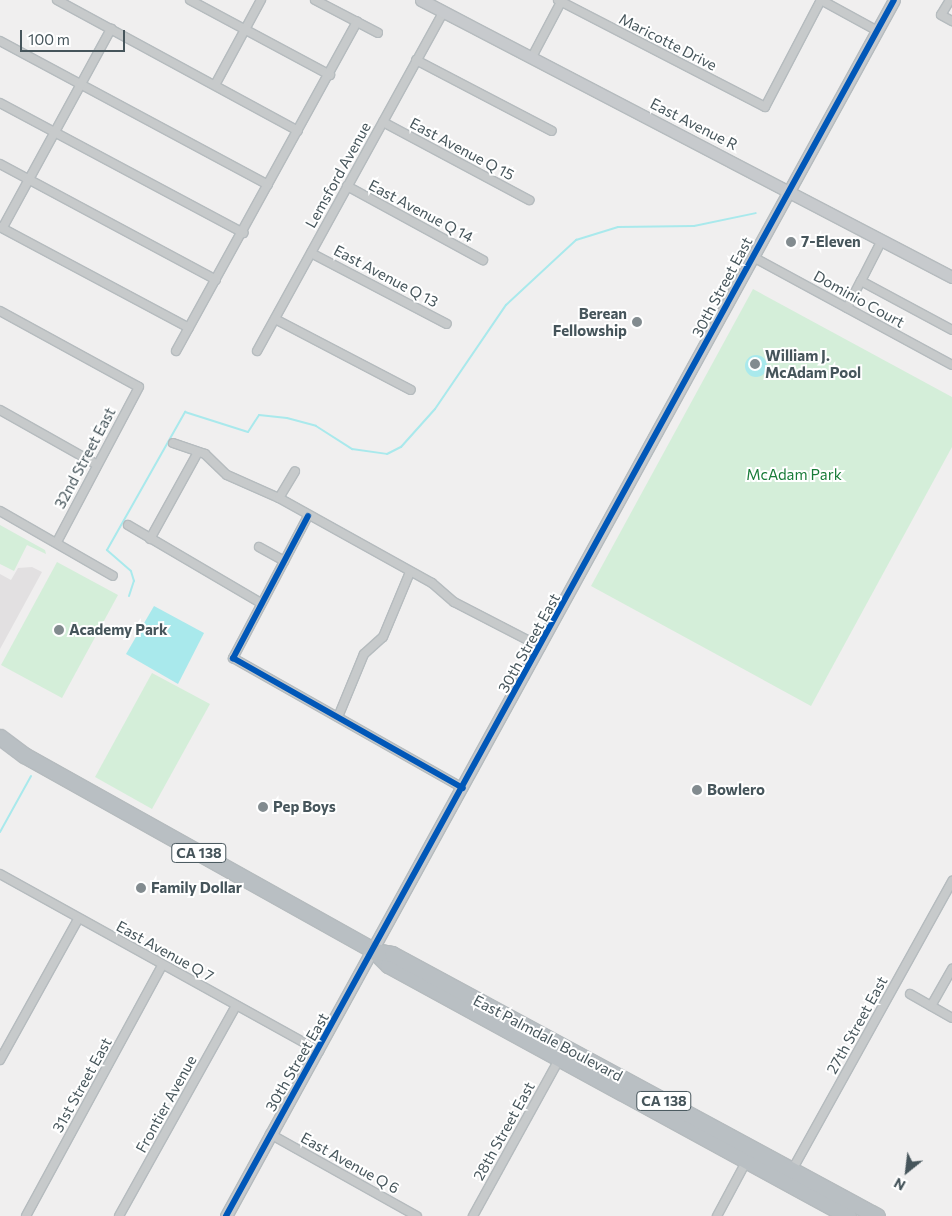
<!DOCTYPE html>
<style>
body{margin:0}
#map{position:relative;width:952px;height:1216px;overflow:hidden;background:#f0efef;font-family:Commissioner,sans-serif}
div>[style]{position:absolute}
.education>*{inset:0;background:#e2e0e1}
.green>*{inset:0;background:#d4eed9}
.water>*{inset:0;background:#a9e9ec}
.round{border-radius:50%}
.stream>*{height:2px;margin:-1px;padding:0 1px;transform-origin:1px;border-radius:1px;background:#a9e9ec}
.roads{filter:drop-shadow(1px 0 #b5bbbe) drop-shadow(-1px 0 #b5bbbe) drop-shadow(0 1px #b5bbbe) drop-shadow(0 -1px #b5bbbe)}
.street>*{height:8px;margin:-4px;padding:0 4px;transform-origin:4px;border-radius:4px;background:#c7cacb}
.secondary>*{height:11px;margin:-5.5px;padding:0 5.5px;transform-origin:5.5px;border-radius:5.5px;background:#c7cacd}
.highway>*{height:15px;margin:-7.5px;padding:0 7.5px;transform-origin:7.5px;border-radius:7.5px;background:#b9bfc3}
.cycleway>*{height:6px;margin:-3px;padding:0 3px;transform-origin:3px;border-radius:3px;background:#0057b8}
.dots>*{width:14px;height:14px;translate:-50% -50%;box-sizing:border-box;border:2px solid #fff;border-radius:50%}
span{translate:-50% -50%;white-space:nowrap;text-align:center;line-height:1.15;-webkit-text-stroke:4px #fff;paint-order:stroke}
.shield-label span{padding:1px 4px;background:#fff;border:1px solid;border-radius:4px;-webkit-text-stroke-width:0}
.shield-label{font-size:14px;color:#46555b;font-weight:700}
.street-label{font-size:15px;color:#46555b}
.poi-label{font-size:15px;color:#46555b;font-weight:700}
.left{translate:0 -50%;text-align:left}
.right{translate:-100% -50%;text-align:right}
.park-label{font-size:15px;color:#187b38}
.north{position:absolute;left:882px;top:1146px;width:50px;height:50px;-webkit-text-stroke:4px #fff;paint-order:stroke;rotate:209deg;font-size:14px;font-weight:700;line-height:20px;text-align:center;color:#46555b}
.north::after{content:'';display:block;margin:auto;width:18px;height:22px;background:#46555b;clip-path:polygon(50% 0,100% 100%,50% 72%,0 100%)}
.scale{position:absolute;left:20px;top:30px;width:105px;height:22px;box-sizing:border-box;border:2px solid #46555b;border-top:0;padding-left:6px;font-size:15px;line-height:18px;white-space:nowrap;color:#46555b;-webkit-text-stroke:4px #fff;paint-order:stroke}
</style>
<div id="map">
<div class="education">
<div style="clip-path:polygon(32px 567px,42px 572px,0 649px,0 574px,11px 580px,18px 568px)"></div>
</div>
<div class="green">
<div style="clip-path:polygon(753px 289px,952px 397px,952px 447px,811px 706px,591px 586px)"></div>
<div style="clip-path:polygon(0 525px,45px 550px,46px 554px,27px 545px,14px 571px,0 564px)"></div>
<div style="clip-path:polygon(57px 562px,118px 595px,62px 698px,1px 665px)"></div>
<div style="clip-path:polygon(152px 673px,210px 704px,152px 809px,95px 777px)"></div>
</div>
<div class="water">
<div class="round" style="left:745px;top:355px;width:22px;height:22px"></div>
<div style="clip-path:polygon(154px 606px,204px 633px,178px 684px,126px 654px)"></div>
</div>
<div class="stream">
<div style="left:129px;top:596px;width:16px;rotate:-72deg"></div>
<div style="left:134px;top:581px;width:10px;rotate:-107deg"></div>
<div style="left:131px;top:571px;width:32px;rotate:-139deg"></div>
<div style="left:107px;top:550px;width:159px;rotate:-60.5deg"></div>
<div style="left:185px;top:412px;width:66px;rotate:17.6deg"></div>
<div style="left:248px;top:432px;width:20px;rotate:-57deg"></div>
<div style="left:259px;top:415px;width:28px;rotate:6deg"></div>
<div style="left:287px;top:418px;width:30px;rotate:15deg"></div>
<div style="left:316px;top:426px;width:43px;rotate:32.6deg"></div>
<div style="left:352px;top:449px;width:35px;rotate:8deg"></div>
<div style="left:387px;top:454px;width:16px;rotate:-27deg"></div>
<div style="left:401px;top:447px;width:51px;rotate:-48.2deg"></div>
<div style="left:435px;top:409px;width:126px;rotate:-55.7deg"></div>
<div style="left:506px;top:305px;width:96px;rotate:-42.9deg"></div>
<div style="left:576px;top:240px;width:44px;rotate:-17.2deg"></div>
<div style="left:618px;top:227px;width:76px;rotate:-0.8deg"></div>
<div style="left:694px;top:226px;width:63px;rotate:-11.8deg"></div>
<div style="left:0;top:832px;width:64px;rotate:-61deg"></div>
</div>
<div class="roads">
<div class="street">
<div style="left:57px;top:0;width:274px;rotate:28.5deg"></div>
<div style="left:190px;top:0;width:159px;rotate:28.2deg"></div>
<div style="left:315px;top:0;width:71px;rotate:27.6deg"></div>
<div style="left:558px;top:0;width:233px;rotate:27.3deg"></div>
<div style="left:765px;top:107px;width:121px;rotate:-62.4deg"></div>
<div style="left:821px;top:0;width:63px;rotate:28.6deg"></div>
<div style="left:950px;top:0;width:17px;rotate:121deg"></div>
<div style="left:941px;top:15px;width:13px;rotate:29deg"></div>
<div style="left:0;top:41px;width:304px;rotate:28.2deg"></div>
<div style="left:532px;top:57px;width:62px;rotate:-62.2deg"></div>
<div style="left:416px;top:60px;width:153px;rotate:27.6deg"></div>
<div style="left:215px;top:85px;width:97px;rotate:-61.6deg"></div>
<div style="left:0;top:103px;width:276px;rotate:28.1deg"></div>
<div style="left:383px;top:122px;width:166px;rotate:28.1deg"></div>
<div style="left:0;top:164px;width:245px;rotate:28.2deg"></div>
<div style="left:347px;top:186px;width:155px;rotate:28.6deg"></div>
<div style="left:0;top:227px;width:214px;rotate:28.1deg"></div>
<div style="left:3px;top:227px;width:226px;rotate:-61.4deg"></div>
<div style="left:311px;top:253px;width:153px;rotate:27.6deg"></div>
<div style="left:753px;top:257px;width:226px;rotate:28.5deg"></div>
<div style="left:861px;top:281px;width:46px;rotate:-62.9deg"></div>
<div style="left:847px;top:308px;width:30px;rotate:-63deg"></div>
<div style="left:861px;top:281px;width:103px;rotate:28.3deg"></div>
<div style="left:0;top:311px;width:158px;rotate:28.7deg"></div>
<div style="left:139px;top:387px;width:175px;rotate:117.9deg"></div>
<div style="left:275px;top:319px;width:153px;rotate:27.6deg"></div>
<div style="left:176px;top:351px;width:376px;rotate:-61.2deg"></div>
<div style="left:257px;top:351px;width:387px;rotate:-61.2deg"></div>
<div style="left:0;top:410px;width:110px;rotate:29.4deg"></div>
<div style="left:173px;top:443px;width:34px;rotate:19deg"></div>
<div style="left:205px;top:454px;width:30px;rotate:44deg"></div>
<div style="left:227px;top:475px;width:57px;rotate:23.9deg"></div>
<div style="left:279px;top:498px;width:175px;rotate:29.1deg"></div>
<div style="left:432px;top:583px;width:29px;rotate:41deg"></div>
<div style="left:454px;top:602px;width:98px;rotate:27.3deg"></div>
<div style="left:279px;top:498px;width:31px;rotate:-59deg"></div>
<div style="left:0;top:511px;width:130px;rotate:29.9deg"></div>
<div style="left:308px;top:516px;width:161px;rotate:117.8deg"></div>
<div style="left:233px;top:658px;width:264px;rotate:29.5deg"></div>
<div style="left:128px;top:525px;width:154px;rotate:30.4deg"></div>
<div style="left:150px;top:539px;width:99px;rotate:-61.1deg"></div>
<div style="left:259px;top:547px;width:29px;rotate:29deg"></div>
<div style="left:338px;top:717px;width:68px;rotate:-67.6deg"></div>
<div style="left:364px;top:654px;width:25px;rotate:-42deg"></div>
<div style="left:383px;top:637px;width:70px;rotate:-67.4deg"></div>
<div style="left:0;top:874px;width:365px;rotate:29deg"></div>
<div style="left:910px;top:994px;width:48px;rotate:29.7deg"></div>
<div style="left:931px;top:1006px;width:43px;rotate:-60.4deg"></div>
<div style="left:0;top:1060px;width:161px;rotate:-61deg"></div>
<div style="left:270px;top:1134px;width:168px;rotate:29.2deg"></div>
<div style="left:791px;top:1172px;width:333px;rotate:-61deg"></div>
<div style="left:26px;top:1216px;width:285px;rotate:-61.5deg"></div>
<div style="left:119px;top:1216px;width:240px;rotate:-60.9deg"></div>
<div style="left:473px;top:1216px;width:180px;rotate:-61.2deg"></div>
<div style="left:717px;top:1216px;width:64px;rotate:-61.8deg"></div>
</div>
<div class="secondary">
<div style="left:421px;top:0;width:599px;rotate:27.55deg"></div>
<div style="left:226px;top:1216px;width:1387px;rotate:-61.22deg"></div>
</div>
<div class="highway">
<div style="left:0;top:737px;width:30px;rotate:37deg"></div>
<div style="left:24px;top:755px;width:401px;rotate:29.2deg"></div>
<div style="left:374px;top:951px;width:20px;rotate:45deg"></div>
<div style="left:388px;top:965px;width:524px;rotate:28.62deg"></div>
<div style="left:374px;top:951px;width:18px;rotate:9deg"></div>
<div style="left:392px;top:954px;width:551px;rotate:28.38deg"></div>
</div>
</div>
<div class="cycleway">
<div style="left:308px;top:516px;width:161px;rotate:117.8deg"></div>
<div style="left:233px;top:658px;width:264px;rotate:29.5deg"></div>
<div style="left:226px;top:1216px;width:1387px;rotate:-61.22deg"></div>
</div>
<div class="dots">
<div style="left:791px;top:242px;background:#828b8f"></div>
<div style="left:637px;top:322px;background:#828b8f"></div>
<div style="left:755px;top:364px;background:#828b8f"></div>
<div style="left:59px;top:630px;background:#828b8f"></div>
<div style="left:697px;top:790px;background:#828b8f"></div>
<div style="left:263px;top:807px;background:#828b8f"></div>
<div style="left:141px;top:888px;background:#828b8f"></div>
</div>
<div class="shield-label">
<span style="left:199px;top:853px">CA 138</span>
<span style="left:664px;top:1101px">CA 138</span>
</div>
<div class="street-label">
<span style="left:668px;top:42px;rotate:27deg">Maricotte Drive</span>
<span style="left:694px;top:124px;rotate:27deg">East Avenue R</span>
<span style="left:462px;top:149px;rotate:28deg">East Avenue Q 15</span>
<span style="left:338px;top:175px;rotate:-61deg">Lemsford Avenue</span>
<span style="left:421px;top:211px;rotate:28deg">East Avenue Q 14</span>
<span style="left:386px;top:276px;rotate:28deg">East Avenue Q 13</span>
<span style="left:722px;top:287px;rotate:-62deg">30th Street East</span>
<span style="left:859px;top:299px;rotate:29deg">Dominio Court</span>
<span style="left:85px;top:458px;rotate:-62deg">32nd Street East</span>
<span style="left:529px;top:643px;rotate:-61deg">30th Street East</span>
<span style="left:165px;top:951px;rotate:29deg">East Avenue Q 7</span>
<span style="left:857px;top:1025px;rotate:-61deg">27th Street East</span>
<span style="left:548px;top:1038px;rotate:28deg">East Palmdale Boulevard</span>
<span style="left:297px;top:1062px;rotate:-60deg">30th Street East</span>
<span style="left:82px;top:1085px;rotate:-61deg">31st Street East</span>
<span style="left:166px;top:1104px;rotate:-61deg">Frontier Avenue</span>
<span style="left:504px;top:1131px;rotate:-61deg">28th Street East</span>
<span style="left:350px;top:1163px;rotate:29deg">East Avenue Q 6</span>
</div>
<div class="poi-label">
<span class="left" style="left:801px;top:242px">7-Eleven</span>
<span class="right" style="left:627px;top:322px">Berean<br>Fellowship</span>
<span class="left" style="left:765px;top:364px">William J.<br>McAdam Pool</span>
<span class="left" style="left:69px;top:630px">Academy Park</span>
<span class="left" style="left:707px;top:790px">Bowlero</span>
<span class="left" style="left:273px;top:807px">Pep Boys</span>
<span class="left" style="left:151px;top:888px">Family Dollar</span>
</div>
<div class="park-label">
<span style="left:794px;top:475px">McAdam Park</span>
</div>
<div class="north">N</div>
<div class="scale">100 m</div>
</div>
